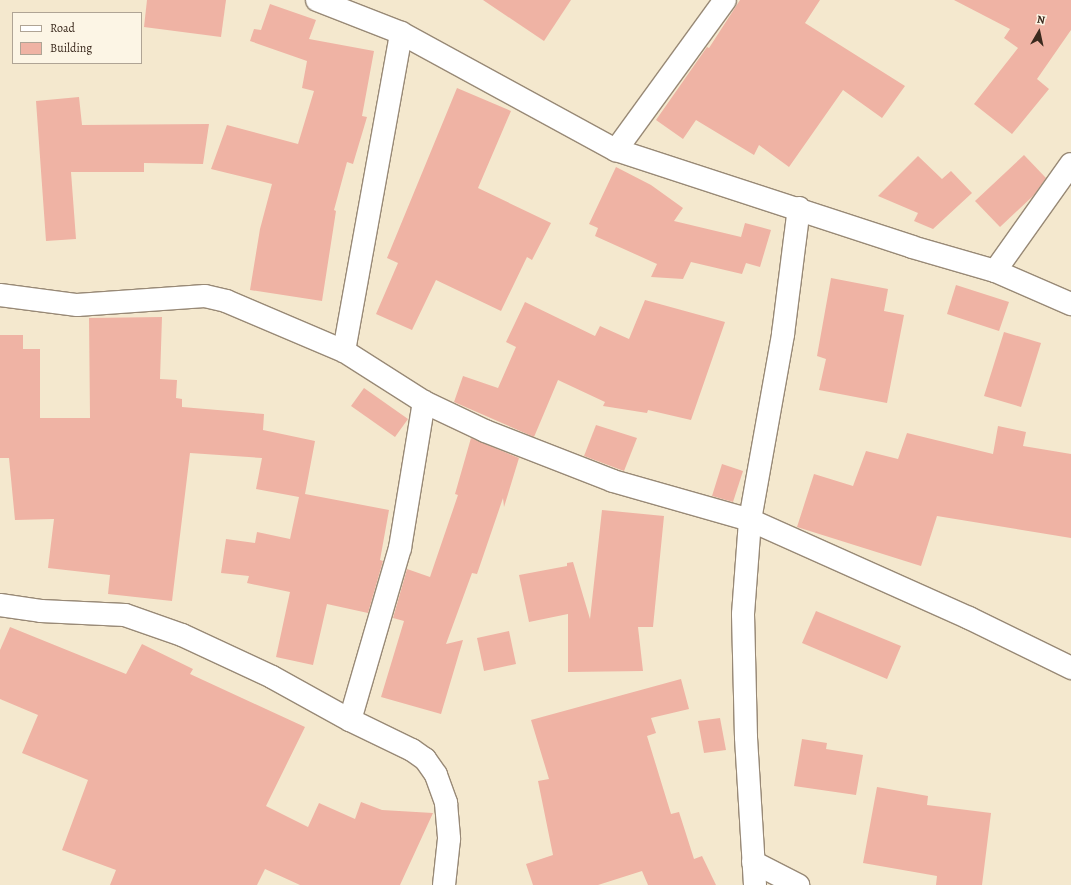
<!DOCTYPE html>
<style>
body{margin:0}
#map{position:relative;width:1071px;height:885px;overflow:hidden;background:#f4e8ce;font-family:Alegreya,serif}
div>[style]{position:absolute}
.building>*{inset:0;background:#efb3a4}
.roads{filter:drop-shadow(1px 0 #988976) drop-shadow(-1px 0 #988976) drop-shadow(0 1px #988976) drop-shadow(0 -1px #988976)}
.minor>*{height:22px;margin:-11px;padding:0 11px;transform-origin:11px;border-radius:11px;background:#fff}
span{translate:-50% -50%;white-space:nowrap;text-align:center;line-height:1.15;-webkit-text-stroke:3px #fcf5e5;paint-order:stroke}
.legend{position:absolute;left:12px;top:12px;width:130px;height:52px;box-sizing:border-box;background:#fcf5e5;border:1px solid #afa495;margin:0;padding:5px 7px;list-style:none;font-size:12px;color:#3b2a1e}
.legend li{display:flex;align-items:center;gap:8px;height:20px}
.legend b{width:20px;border:1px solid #afa495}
.north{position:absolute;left:1019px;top:12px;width:40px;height:40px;-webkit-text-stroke:3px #fcf5e5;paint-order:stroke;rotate:9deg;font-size:11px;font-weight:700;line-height:16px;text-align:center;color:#3b2a1e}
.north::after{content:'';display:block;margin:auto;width:14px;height:18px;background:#3b2a1e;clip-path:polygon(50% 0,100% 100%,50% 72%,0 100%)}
</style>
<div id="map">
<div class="building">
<div style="clip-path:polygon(147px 0,226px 0,221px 37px,144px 27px)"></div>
<div style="clip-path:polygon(483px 0,571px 0,544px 41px)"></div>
<div style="clip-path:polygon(740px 0,820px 0,805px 23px,905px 86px,882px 118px,843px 90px,789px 167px,759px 145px,754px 155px,696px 120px,683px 139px,656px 120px,707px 47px,709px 48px)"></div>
<div style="clip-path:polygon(954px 0,1071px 0,1071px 30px,1037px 79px,1049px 89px,1012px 134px,974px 104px,1018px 48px,1004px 38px,1010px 29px)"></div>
<div style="clip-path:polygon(270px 4px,316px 20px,309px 39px,374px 51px,362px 116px,367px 117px,353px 164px,347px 162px,334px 210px,336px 211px,322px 301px,250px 290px,260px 229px,272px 184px,211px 169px,227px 125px,298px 144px,314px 91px,302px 88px,307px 61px,250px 41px,254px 29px,261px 30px)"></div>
<div style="clip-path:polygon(457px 88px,511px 111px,478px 188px,551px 223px,532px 260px,527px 257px,501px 311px,436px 280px,412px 330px,376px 314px,398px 263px,387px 258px)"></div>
<div style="clip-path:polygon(79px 97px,82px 125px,209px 124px,203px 164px,144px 163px,144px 172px,71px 172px,76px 239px,46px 241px,36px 101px)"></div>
<div style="clip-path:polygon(1024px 155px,1046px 178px,1034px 195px,1000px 227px,975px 201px)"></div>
<div style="clip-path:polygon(918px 156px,942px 179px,951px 171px,972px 193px,933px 229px,914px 221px,918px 213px,878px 196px)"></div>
<div style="clip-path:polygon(616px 167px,651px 185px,683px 208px,674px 221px,741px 237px,745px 223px,771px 230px,760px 267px,746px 263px,742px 274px,691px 262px,683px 279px,651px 277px,657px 264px,595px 236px,598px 228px,589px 224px)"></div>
<div style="clip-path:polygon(831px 278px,888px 289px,884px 311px,904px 315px,887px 403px,819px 390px,826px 359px,817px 356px)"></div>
<div style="clip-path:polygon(956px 285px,1009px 302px,999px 331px,947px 314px)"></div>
<div style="clip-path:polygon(645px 300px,725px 322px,691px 420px,648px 410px,647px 413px,603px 406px,605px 402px,558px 380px,534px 437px,454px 402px,463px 376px,498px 388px,516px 347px,506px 342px,525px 302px,595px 336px,600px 326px,629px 339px)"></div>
<div style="clip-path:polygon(162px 317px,160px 379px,177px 380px,176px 398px,182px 399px,182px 407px,264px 414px,263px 430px,315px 441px,305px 494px,389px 510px,380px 560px,383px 561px,368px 613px,327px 604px,313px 665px,276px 657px,290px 592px,247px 583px,249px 576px,221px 573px,226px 539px,255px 543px,257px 532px,290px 539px,299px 497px,256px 489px,262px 458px,190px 453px,172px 601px,108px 594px,110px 575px,48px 568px,54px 519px,15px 520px,9px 458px,0 458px,0 335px,23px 335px,23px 349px,40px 349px,40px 418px,90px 418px,89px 318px)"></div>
<div style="clip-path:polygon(1004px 332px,1041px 343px,1021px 407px,984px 396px)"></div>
<div style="clip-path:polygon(364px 388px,408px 419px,395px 437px,351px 406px)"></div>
<div style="clip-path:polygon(596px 425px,637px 438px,624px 471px,584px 456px)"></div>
<div style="clip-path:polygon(998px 426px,1026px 432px,1023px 446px,1071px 454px,1071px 538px,937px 516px,921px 566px,797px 527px,814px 474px,853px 486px,866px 451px,898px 459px,907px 433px,993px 454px)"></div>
<div style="clip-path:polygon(471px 438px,519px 458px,504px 507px,503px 498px,477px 574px,472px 573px,446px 644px,463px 640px,441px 714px,381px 697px,404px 621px,393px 618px,407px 569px,430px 577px,458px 495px,455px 494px)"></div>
<div style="clip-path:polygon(722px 464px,743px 471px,733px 502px,712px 496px)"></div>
<div style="clip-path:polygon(602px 510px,664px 516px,653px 627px,638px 627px,643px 671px,568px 672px,568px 614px,529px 622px,519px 575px,567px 566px,567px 563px,573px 562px,590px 619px)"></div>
<div style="clip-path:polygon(816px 611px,901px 646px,887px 679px,802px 643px)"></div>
<div style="clip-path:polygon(10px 627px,126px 674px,142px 644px,193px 669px,190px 674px,305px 727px,266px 806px,308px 827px,319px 803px,355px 819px,361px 802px,382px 810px,433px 813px,400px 885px,300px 885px,265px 869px,257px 885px,110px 885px,116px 870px,62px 850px,88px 780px,22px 753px,38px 715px,0 699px,0 650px)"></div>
<div style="clip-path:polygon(509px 631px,516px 664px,484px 671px,477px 638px)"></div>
<div style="clip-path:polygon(681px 679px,689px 709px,651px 718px,656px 733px,647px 736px,671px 814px,679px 812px,694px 859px,702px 856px,716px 885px,648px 885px,642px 871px,598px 885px,533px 885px,526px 864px,553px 855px,538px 781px,549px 779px,531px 720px)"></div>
<div style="clip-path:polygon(720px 718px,726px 750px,704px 753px,698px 721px)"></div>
<div style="clip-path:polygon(802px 739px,827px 743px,826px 749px,863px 755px,856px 795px,794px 786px)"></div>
<div style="clip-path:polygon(877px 787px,928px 796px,927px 805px,991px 813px,982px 885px,936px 885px,937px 876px,863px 863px)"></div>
</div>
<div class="roads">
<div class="minor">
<div style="left:317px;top:0;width:90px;rotate:21.4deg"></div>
<div style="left:401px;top:33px;width:245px;rotate:28.6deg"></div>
<div style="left:616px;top:150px;width:311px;rotate:18.1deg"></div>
<div style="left:912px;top:247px;width:86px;rotate:16.1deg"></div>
<div style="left:995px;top:271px;width:83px;rotate:23.5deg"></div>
<div style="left:616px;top:150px;width:185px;rotate:-54deg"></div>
<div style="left:995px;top:271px;width:131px;rotate:-54.6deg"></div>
<div style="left:0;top:295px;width:78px;rotate:7.4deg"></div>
<div style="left:77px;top:305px;width:128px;rotate:-4deg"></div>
<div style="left:205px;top:296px;width:22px;rotate:13deg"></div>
<div style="left:226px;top:301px;width:128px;rotate:23deg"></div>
<div style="left:344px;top:351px;width:95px;rotate:32.5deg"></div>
<div style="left:424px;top:402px;width:68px;rotate:25.4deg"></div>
<div style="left:485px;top:431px;width:137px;rotate:21.3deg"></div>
<div style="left:613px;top:481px;width:142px;rotate:15.9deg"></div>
<div style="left:750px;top:520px;width:240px;rotate:24.1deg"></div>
<div style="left:969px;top:618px;width:114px;rotate:26.1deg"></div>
<div style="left:344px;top:351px;width:323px;rotate:-79.8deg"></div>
<div style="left:0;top:605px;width:41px;rotate:8.3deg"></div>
<div style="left:41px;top:611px;width:84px;rotate:2.7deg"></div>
<div style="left:125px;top:615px;width:60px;rotate:19.3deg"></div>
<div style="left:182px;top:635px;width:99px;rotate:25deg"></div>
<div style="left:272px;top:677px;width:89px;rotate:28.9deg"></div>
<div style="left:350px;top:720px;width:69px;rotate:25.8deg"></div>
<div style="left:412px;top:750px;width:16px;rotate:35deg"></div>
<div style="left:425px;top:759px;width:19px;rotate:55deg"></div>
<div style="left:436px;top:775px;width:30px;rotate:70deg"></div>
<div style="left:446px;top:803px;width:36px;rotate:85deg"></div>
<div style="left:449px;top:839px;width:46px;rotate:96.2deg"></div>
<div style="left:350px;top:720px;width:179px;rotate:-73.8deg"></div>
<div style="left:400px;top:548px;width:148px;rotate:-80.7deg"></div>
<div style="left:753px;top:862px;width:51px;rotate:27.1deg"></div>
<div style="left:755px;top:885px;width:148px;rotate:-93.5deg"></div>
<div style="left:746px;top:737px;width:123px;rotate:-91.4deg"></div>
<div style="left:743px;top:614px;width:94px;rotate:-85.7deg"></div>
<div style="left:750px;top:520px;width:189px;rotate:-79.9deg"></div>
<div style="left:783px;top:334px;width:127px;rotate:-82.8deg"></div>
</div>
</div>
<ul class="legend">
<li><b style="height:5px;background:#fff"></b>Road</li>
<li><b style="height:11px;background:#efb3a4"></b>Building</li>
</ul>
<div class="north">N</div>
</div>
